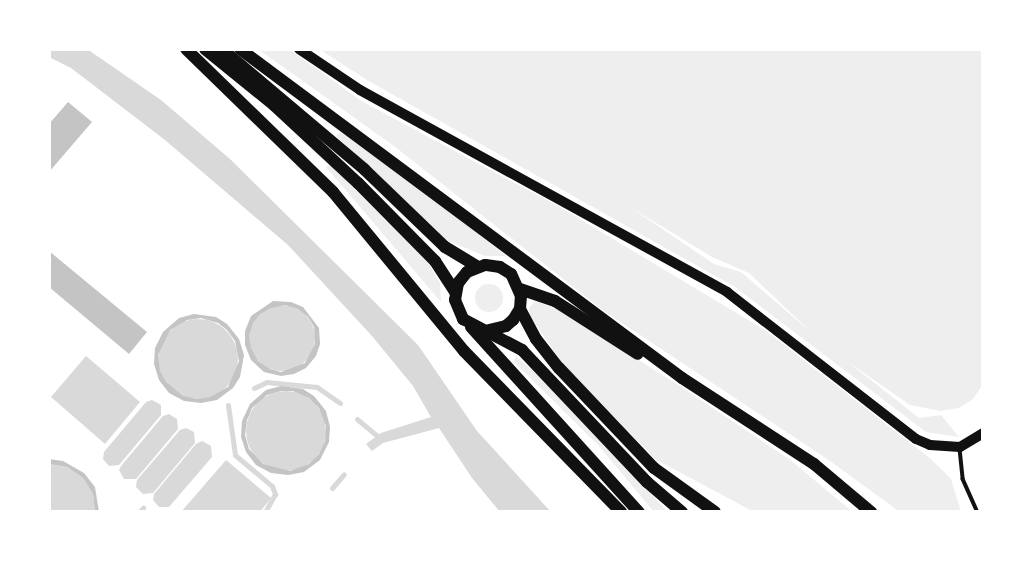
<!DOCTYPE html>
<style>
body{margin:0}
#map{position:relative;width:1032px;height:561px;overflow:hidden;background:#fff;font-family:"DM Sans",sans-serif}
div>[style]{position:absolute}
.green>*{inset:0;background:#eee}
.round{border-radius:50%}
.water>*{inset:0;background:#d9d9d9}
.stream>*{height:5px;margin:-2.5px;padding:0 2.5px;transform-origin:2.5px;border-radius:2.5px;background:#d9d9d9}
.building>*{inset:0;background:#c4c4c4}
.service>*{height:3.5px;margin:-1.75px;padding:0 1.75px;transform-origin:1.75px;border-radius:1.75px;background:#111}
.tertiary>*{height:10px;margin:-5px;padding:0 5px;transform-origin:5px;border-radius:5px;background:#111}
.primary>*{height:12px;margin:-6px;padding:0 6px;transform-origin:6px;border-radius:6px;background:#111}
.trunk>*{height:12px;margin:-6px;padding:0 6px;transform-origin:6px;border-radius:6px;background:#111}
span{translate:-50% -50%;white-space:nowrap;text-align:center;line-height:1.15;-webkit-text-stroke:5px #fff;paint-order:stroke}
.frame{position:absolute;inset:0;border:51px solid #fff;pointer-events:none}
</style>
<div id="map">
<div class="green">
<div style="clip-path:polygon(258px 49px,289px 49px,363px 102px,558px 206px,765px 330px,931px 459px,951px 479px,961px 512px,900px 512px,830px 461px,604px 311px,394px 146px)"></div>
<div style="clip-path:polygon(evenodd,319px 49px,983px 49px,983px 384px,973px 399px,959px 408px,940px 411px,910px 405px,848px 362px,919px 418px,941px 415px,959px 437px,926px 432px,735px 287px,367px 80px,319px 49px,630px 207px,712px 257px,749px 273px,813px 334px,741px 272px,714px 264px,630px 207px)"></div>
<div style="clip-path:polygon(344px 129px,506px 256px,485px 256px,448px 241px,336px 136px)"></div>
<div style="clip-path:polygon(330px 164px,429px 264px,440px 283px,441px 302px,326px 167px)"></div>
<div class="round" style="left:475px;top:284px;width:28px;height:28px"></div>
<div style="clip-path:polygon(535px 301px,556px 309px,677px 384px,789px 459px,853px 512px,754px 512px,655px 459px,562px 363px,530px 316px,529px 308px)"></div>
<div style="clip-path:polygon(516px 356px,541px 378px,668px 512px,654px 512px,598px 445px,514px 362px)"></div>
</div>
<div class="water">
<div style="clip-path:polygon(49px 49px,87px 49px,161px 100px,230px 159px,418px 345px,477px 431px,551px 512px,500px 512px,472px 478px,439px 428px,383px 443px,372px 451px,366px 444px,381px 433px,431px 417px,413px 386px,372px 336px,288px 245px,165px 140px,71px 68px,49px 57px)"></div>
<div class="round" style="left:249px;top:305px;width:66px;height:66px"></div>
<div class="round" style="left:158px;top:319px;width:80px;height:80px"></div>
<div style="clip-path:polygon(86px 356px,140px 402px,105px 444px,51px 397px)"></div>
<div class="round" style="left:246px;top:391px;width:80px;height:80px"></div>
<div style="clip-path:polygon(152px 400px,161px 405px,161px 415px,119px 465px,109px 466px,103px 459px,104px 452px,146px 402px)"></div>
<div style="clip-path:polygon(169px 414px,177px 419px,178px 429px,136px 479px,124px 479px,119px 470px,121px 466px,163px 416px)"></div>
<div style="clip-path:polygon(186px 428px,194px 432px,195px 443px,153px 493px,143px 494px,136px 487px,137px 480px,180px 430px)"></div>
<div style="clip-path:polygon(202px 441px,211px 446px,212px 457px,169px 507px,159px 507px,153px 500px,154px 494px,196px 444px)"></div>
<div style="clip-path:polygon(226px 460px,271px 498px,260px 512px,181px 512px)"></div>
<div style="clip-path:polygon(49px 464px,67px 467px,83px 478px,93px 494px,95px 512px,49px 512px)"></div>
</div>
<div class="stream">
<div style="left:254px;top:388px;width:14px;rotate:-25deg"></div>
<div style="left:267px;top:382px;width:50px;rotate:5.7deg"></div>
<div style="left:317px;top:387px;width:28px;rotate:35deg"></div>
<div style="left:228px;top:405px;width:50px;rotate:82deg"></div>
<div style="left:235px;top:455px;width:48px;rotate:40deg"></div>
<div style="left:272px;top:486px;width:9px;rotate:69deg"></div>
<div style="left:275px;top:494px;width:21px;rotate:119deg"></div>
<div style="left:357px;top:419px;width:31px;rotate:40deg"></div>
<div style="left:332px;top:488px;width:18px;rotate:-49deg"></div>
<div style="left:139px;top:512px;width:6px;rotate:-45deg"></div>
</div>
<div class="building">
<div style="clip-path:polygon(68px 102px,92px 122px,49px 172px,49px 124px)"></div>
<div style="clip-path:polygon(49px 251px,147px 332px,129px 354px,49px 287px)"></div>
<div style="clip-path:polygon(evenodd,273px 301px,291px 302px,303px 307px,319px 328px,320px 344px,316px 356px,306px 368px,294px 374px,281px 376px,264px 372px,251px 360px,245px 345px,245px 331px,251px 316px,273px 301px,285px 305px,298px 309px,308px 317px,314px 327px,315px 344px,305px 363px,281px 372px,270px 369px,258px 361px,251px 348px,249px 336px,253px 323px,260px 314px,271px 308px,285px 305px)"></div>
<div style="clip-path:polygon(evenodd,194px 314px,216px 317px,227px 324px,239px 339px,244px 355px,240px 377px,233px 388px,217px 400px,201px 403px,184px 401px,169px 393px,159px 380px,154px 364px,155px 348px,163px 332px,179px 318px,194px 314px,201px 318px,218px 323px,227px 330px,235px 341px,239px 361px,228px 387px,210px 397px,197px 399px,183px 396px,166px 382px,160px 371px,158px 355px,170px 330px,187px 320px,201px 318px)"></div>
<div style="clip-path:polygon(evenodd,281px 386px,303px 389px,314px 396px,326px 411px,330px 427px,329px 442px,320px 460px,304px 472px,288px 475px,271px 473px,256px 465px,246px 452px,241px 437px,242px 421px,250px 404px,266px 390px,281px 386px,281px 391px,293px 391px,309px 398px,319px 408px,326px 426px,325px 441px,319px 454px,309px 464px,290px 471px,263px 464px,249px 449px,245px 435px,247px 420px,252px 408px,267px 395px,281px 391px)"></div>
<div style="clip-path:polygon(49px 459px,63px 461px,84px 473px,95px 487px,99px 512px,95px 512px,93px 494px,83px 478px,67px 467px,49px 464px)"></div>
</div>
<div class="service">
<div style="left:960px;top:449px;width:30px;rotate:84deg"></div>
<div style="left:963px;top:479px;width:36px;rotate:66deg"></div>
</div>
<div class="tertiary">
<div style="left:299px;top:49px;width:73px;rotate:33.9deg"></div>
<div style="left:360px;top:90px;width:419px;rotate:28.8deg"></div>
<div style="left:727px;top:292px;width:239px;rotate:37.9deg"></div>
<div style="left:916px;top:439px;width:15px;rotate:23deg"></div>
<div style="left:930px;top:445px;width:30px;rotate:4deg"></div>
<div style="left:960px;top:447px;width:27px;rotate:-31deg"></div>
</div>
<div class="primary">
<div style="left:186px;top:49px;width:205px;rotate:44.2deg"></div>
<div style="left:333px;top:192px;width:206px;rotate:50.5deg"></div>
<div style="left:464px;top:351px;width:225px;rotate:45.7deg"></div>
<div style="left:205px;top:49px;width:89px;rotate:39.1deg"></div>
<div style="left:274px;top:105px;width:115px;rotate:42.9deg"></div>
<div style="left:358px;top:183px;width:110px;rotate:45.4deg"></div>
<div style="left:435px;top:261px;width:37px;rotate:57deg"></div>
<div style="left:222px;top:49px;width:187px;rotate:40.2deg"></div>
<div style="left:365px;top:170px;width:111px;rotate:43.9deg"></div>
<div style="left:445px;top:247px;width:37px;rotate:31deg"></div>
<div style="left:240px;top:49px;width:551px;rotate:36.66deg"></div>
<div style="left:682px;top:378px;width:158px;rotate:33.1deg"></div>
<div style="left:814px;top:464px;width:75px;rotate:40.1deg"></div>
<div style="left:520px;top:289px;width:37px;rotate:19deg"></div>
<div style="left:555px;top:301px;width:98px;rotate:32.6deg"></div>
<div style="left:520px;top:309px;width:34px;rotate:62deg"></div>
<div style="left:536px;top:339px;width:37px;rotate:52deg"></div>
<div style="left:559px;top:368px;width:138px;rotate:46.5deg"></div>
<div style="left:471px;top:327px;width:250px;rotate:47.8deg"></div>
<div style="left:489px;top:330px;width:17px;rotate:-13deg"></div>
<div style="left:506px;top:326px;width:9px;rotate:-41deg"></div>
<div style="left:513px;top:320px;width:13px;rotate:-58deg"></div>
<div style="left:520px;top:309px;width:13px;rotate:-86deg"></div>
<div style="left:521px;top:296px;width:24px;rotate:-114deg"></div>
<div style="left:511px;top:274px;width:13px;rotate:-148deg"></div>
<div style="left:500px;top:267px;width:15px;rotate:-172deg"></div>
<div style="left:485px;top:265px;width:19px;rotate:159deg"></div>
<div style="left:467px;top:272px;width:14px;rotate:129deg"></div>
<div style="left:458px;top:283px;width:17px;rotate:100deg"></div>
<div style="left:455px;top:300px;width:21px;rotate:67deg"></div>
<div style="left:463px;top:319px;width:67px;rotate:27.7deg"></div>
<div style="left:522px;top:350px;width:182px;rotate:46.6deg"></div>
</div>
<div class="trunk">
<div style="left:654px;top:468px;width:75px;rotate:35.8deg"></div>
<div style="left:647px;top:482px;width:46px;rotate:40.6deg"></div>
</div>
<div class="frame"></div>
</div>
